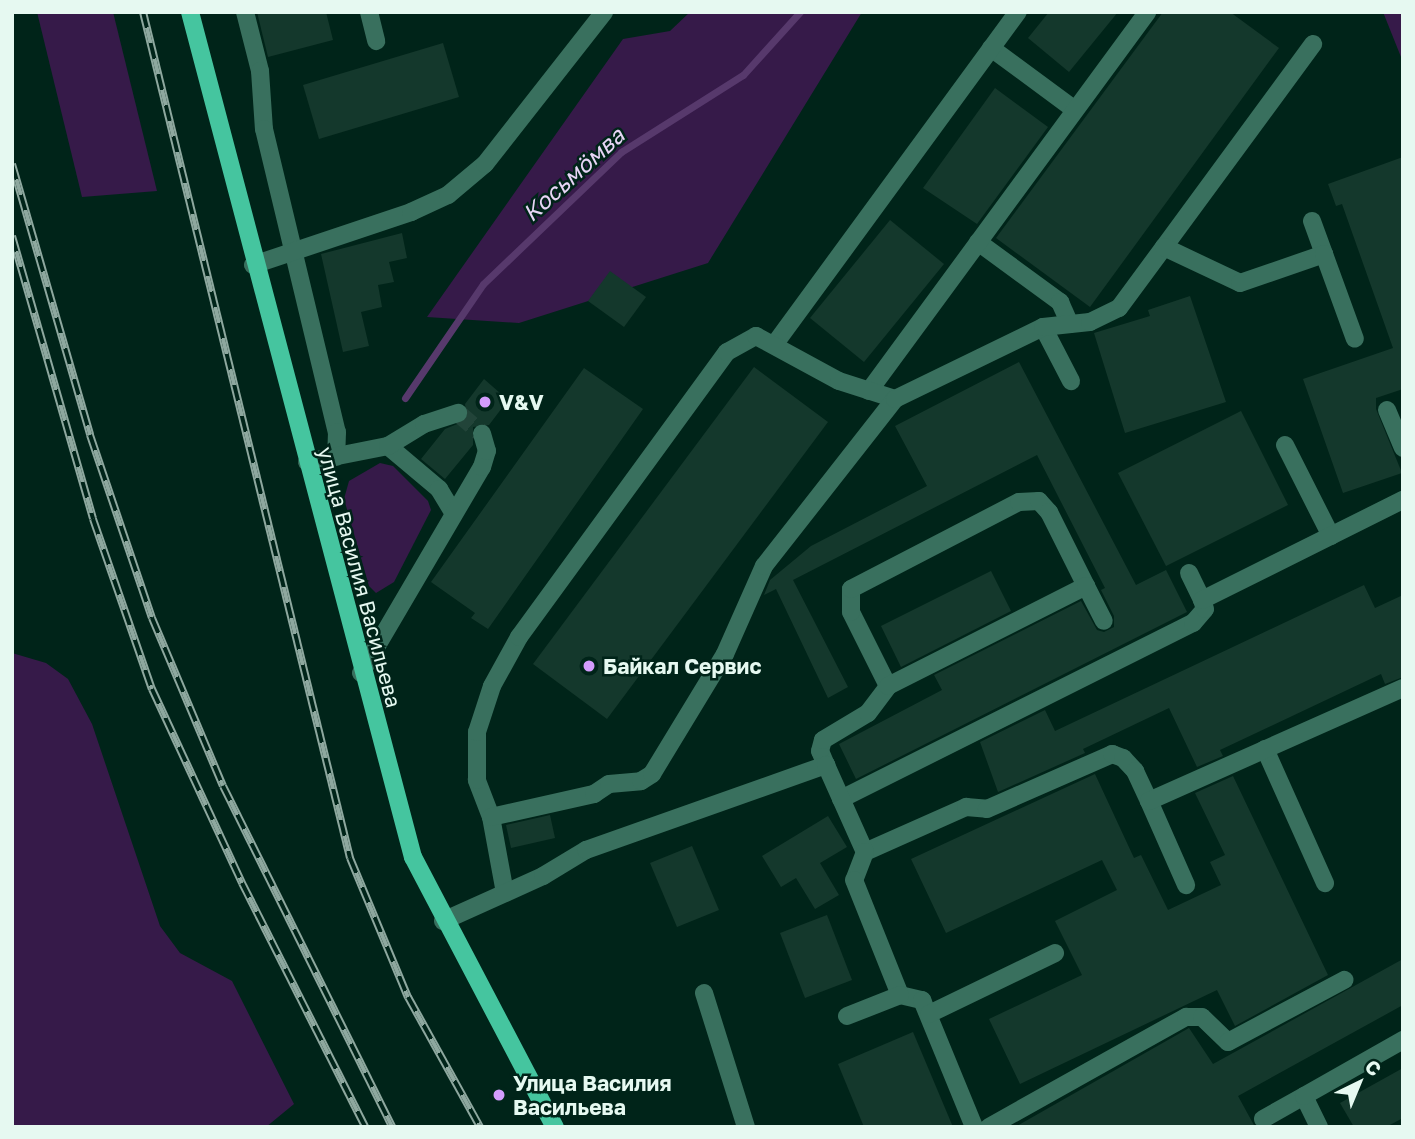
<!DOCTYPE html>
<meta charset="utf-8">
<style>
body{margin:0}
#map{position:relative;width:1415px;height:1139px;overflow:hidden;background:#002419;font-family:"Golos Text",sans-serif}
div>[style]{position:absolute}
.green>*{inset:0;background:#361a49}
.stream>*{height:7px;margin:-3.5px;padding:0 3.5px;transform-origin:3.5px;border-radius:3.5px;background:#57396c}
.building>*{inset:0;background:#14382c}
.minor-tunnel>*{height:18px;margin-top:-9px;transform-origin:0;background:repeating-linear-gradient(90deg,#224439 0 18px,transparent 0 27px)}
.minor>*{height:18px;margin:-9px;padding:0 9px;transform-origin:9px;border-radius:9px;background:#39705e}
.major>*{height:18px;margin:-9px;padding:0 9px;transform-origin:9px;border-radius:9px;background:#45c59f}
.rail>*{height:8px;margin-top:-4px;transform-origin:0;background:repeating-linear-gradient(90deg,#002419 0 16px,#8ea89f 0 32px);box-sizing:border-box;border-block:2px solid #8ea89f}
.dots>*{width:19px;height:19px;translate:-50% -50%;box-sizing:border-box;border:4px solid #002419;border-radius:50%}
span{translate:-50% -50%;white-space:nowrap;text-align:center;line-height:1.15;-webkit-text-stroke:5px #002419;paint-order:stroke}
.poi-label{font-size:21px;color:#e6f9f1;font-weight:700}
.left{translate:0 -50%;text-align:left}
.street-label{font-size:21px;color:#e6f9f1}
.water-label{font-size:23px;color:#e7d5f6;font-style:italic}
.frame{position:absolute;inset:0;border:14px solid #e6f9f1;pointer-events:none}
.north{position:absolute;left:1324px;top:1048px;width:70px;height:70px;-webkit-text-stroke:5px #002419;paint-order:stroke;rotate:43deg;font-size:19px;font-weight:700;line-height:28px;text-align:center;color:#e6f9f1}
.north::after{content:'';display:block;margin:auto;width:24px;height:32px;background:#e6f9f1;clip-path:polygon(50% 0,100% 100%,50% 72%,0 100%)}
</style>
<div id="map">
<div class="green">
<div style="clip-path:polygon(37px 12px,113px 12px,157px 191px,82px 197px)"></div>
<div style="clip-path:polygon(690px 12px,862px 12px,708px 263px,519px 323px,427px 317px,623px 39px,670px 31px)"></div>
<div style="clip-path:polygon(1383px 12px,1403px 12px,1403px 62px)"></div>
<div style="clip-path:polygon(380px 463px,393px 466px,428px 501px,431px 510px,394px 582px,376px 593px,369px 586px,344px 499px,349px 481px)"></div>
<div style="clip-path:polygon(12px 653px,46px 663px,68px 679px,92px 724px,160px 926px,180px 953px,232px 981px,294px 1104px,266px 1127px,12px 1127px)"></div>
</div>
<div class="stream">
<div style="left:405px;top:398px;width:138px;rotate:-55.6deg"></div>
<div style="left:483px;top:284px;width:191px;rotate:-43.7deg"></div>
<div style="left:621px;top:152px;width:144px;rotate:-32.3deg"></div>
<div style="left:743px;top:75px;width:85px;rotate:-47.9deg"></div>
</div>
<div class="building">
<div style="clip-path:polygon(257px 12px,326px 12px,333px 40px,268px 57px)"></div>
<div style="clip-path:polygon(1049px 12px,1118px 12px,1069px 72px,1028px 38px)"></div>
<div style="clip-path:polygon(1163px 12px,1230px 12px,1279px 48px,1090px 307px,996px 238px)"></div>
<div style="clip-path:polygon(443px 43px,459px 97px,319px 139px,303px 85px)"></div>
<div style="clip-path:polygon(995px 88px,1048px 127px,977px 224px,923px 188px)"></div>
<div style="clip-path:polygon(1403px 157px,1403px 389px,1376px 398px,1376px 409px,1402px 473px,1343px 493px,1303px 379px,1393px 348px,1342px 204px,1336px 206px,1328px 184px)"></div>
<div style="clip-path:polygon(890px 220px,944px 264px,864px 362px,810px 318px)"></div>
<div style="clip-path:polygon(402px 233px,407px 258px,389px 262px,394px 282px,378px 285px,382px 307px,361px 312px,369px 346px,343px 352px,321px 254px)"></div>
<div style="clip-path:polygon(610px 271px,646px 297px,624px 327px,588px 301px)"></div>
<div style="clip-path:polygon(1190px 296px,1226px 402px,1125px 433px,1094px 333px,1150px 316px,1148px 310px)"></div>
<div style="clip-path:polygon(1019px 362px,1136px 585px,1166px 570px,1187px 612px,856px 779px,839px 744px,942px 690px,934px 675px,1081px 601px,1097px 630px,1104px 632px,1114px 627px,1114px 616px,1101px 590px,1105px 588px,1037px 455px,793px 580px,848px 687px,828px 698px,776px 589px,764px 595px,770px 580px,811px 546px,927px 486px,895px 426px)"></div>
<div style="clip-path:polygon(754px 367px,828px 422px,607px 719px,533px 664px)"></div>
<div style="clip-path:polygon(584px 368px,643px 409px,488px 629px,471px 618px,475px 613px,431px 582px)"></div>
<div style="clip-path:polygon(484px 379px,508px 400px,489px 425px,473px 427px,473px 445px,445px 479px,421px 459px,445px 429px,467px 420px,465px 404px)"></div>
<div style="clip-path:polygon(1241px 411px,1288px 505px,1166px 566px,1118px 473px)"></div>
<div style="clip-path:polygon(991px 571px,1011px 611px,901px 667px,881px 626px)"></div>
<div style="clip-path:polygon(1364px 585px,1375px 608px,1403px 595px,1403px 677px,1385px 684px,1381px 674px,1220px 750px,1223px 756px,1197px 767px,1169px 708px,1083px 749px,1085px 753px,998px 792px,980px 742px,1045px 710px,1055px 731px)"></div>
<div style="clip-path:polygon(1095px 774px,1134px 858px,1141px 855px,1168px 910px,1221px 885px,1210px 862px,1225px 855px,1195px 793px,1233px 776px,1328px 975px,1235px 1026px,1217px 990px,1020px 1084px,989px 1019px,1082px 975px,1055px 921px,1117px 890px,1102px 860px,946px 933px,911px 859px)"></div>
<div style="clip-path:polygon(550px 815px,555px 838px,511px 848px,506px 825px)"></div>
<div style="clip-path:polygon(828px 816px,847px 847px,820px 863px,839px 895px,815px 909px,796px 878px,781px 887px,762px 856px)"></div>
<div style="clip-path:polygon(692px 846px,719px 910px,677px 927px,650px 863px)"></div>
<div style="clip-path:polygon(827px 915px,852px 980px,805px 998px,780px 933px)"></div>
<div style="clip-path:polygon(1403px 959px,1403px 1005px,1238px 1096px,1255px 1127px,1015px 1127px,1189px 1028px,1213px 1064px)"></div>
<div style="clip-path:polygon(913px 1032px,953px 1127px,864px 1127px,838px 1064px)"></div>
<div style="clip-path:polygon(1403px 1068px,1403px 1118px,1386px 1127px,1354px 1127px,1340px 1103px)"></div>
</div>
<div class="minor-tunnel">
<div style="left:458px;top:413px;width:32px;rotate:41deg"></div>
</div>
<div class="minor">
<div style="left:245px;top:12px;width:61px;rotate:75.7deg"></div>
<div style="left:260px;top:71px;width:58px;rotate:86.1deg"></div>
<div style="left:264px;top:129px;width:312px;rotate:76.5deg"></div>
<div style="left:337px;top:432px;width:25px;rotate:92deg"></div>
<div style="left:369px;top:12px;width:30px;rotate:76deg"></div>
<div style="left:991px;top:48px;width:104px;rotate:36.4deg"></div>
<div style="left:1312px;top:221px;width:35px;rotate:70deg"></div>
<div style="left:978px;top:242px;width:102px;rotate:36.2deg"></div>
<div style="left:1060px;top:302px;width:24px;rotate:66deg"></div>
<div style="left:1164px;top:247px;width:252px;rotate:-53.7deg"></div>
<div style="left:253px;top:265px;width:167px;rotate:-18.5deg"></div>
<div style="left:411px;top:212px;width:41px;rotate:-24.7deg"></div>
<div style="left:448px;top:195px;width:48px;rotate:-40deg"></div>
<div style="left:485px;top:164px;width:193px;rotate:-51.9deg"></div>
<div style="left:1043px;top:327px;width:61px;rotate:62.6deg"></div>
<div style="left:774px;top:345px;width:413px;rotate:-53.8deg"></div>
<div style="left:869px;top:391px;width:470px;rotate:-53.7deg"></div>
<div style="left:1387px;top:410px;width:41px;rotate:67.2deg"></div>
<div style="left:1285px;top:445px;width:102px;rotate:63.2deg"></div>
<div style="left:388px;top:446px;width:67px;rotate:40.1deg"></div>
<div style="left:439px;top:489px;width:29px;rotate:59deg"></div>
<div style="left:307px;top:462px;width:83px;rotate:-11.2deg"></div>
<div style="left:388px;top:446px;width:42px;rotate:-31.4deg"></div>
<div style="left:424px;top:424px;width:36px;rotate:-18deg"></div>
<div style="left:1189px;top:573px;width:30px;rotate:64deg"></div>
<div style="left:361px;top:673px;width:239px;rotate:-59.6deg"></div>
<div style="left:482px;top:467px;width:17px;rotate:-73deg"></div>
<div style="left:487px;top:451px;width:18px;rotate:-106deg"></div>
<div style="left:888px;top:686px;width:83px;rotate:-116.6deg"></div>
<div style="left:851px;top:612px;width:23px;rotate:-90deg"></div>
<div style="left:851px;top:589px;width:189px;rotate:-27.4deg"></div>
<div style="left:1019px;top:502px;width:20px;rotate:-3deg"></div>
<div style="left:1039px;top:501px;width:15px;rotate:48deg"></div>
<div style="left:1049px;top:512px;width:83px;rotate:63.4deg"></div>
<div style="left:1265px;top:749px;width:147px;rotate:65.9deg"></div>
<div style="left:826px;top:765px;width:15px;rotate:-113deg"></div>
<div style="left:820px;top:751px;width:11px;rotate:-75deg"></div>
<div style="left:823px;top:740px;width:52px;rotate:-31deg"></div>
<div style="left:868px;top:713px;width:34px;rotate:-53deg"></div>
<div style="left:888px;top:686px;width:222px;rotate:-26.8deg"></div>
<div style="left:1086px;top:586px;width:39px;rotate:63deg"></div>
<div style="left:841px;top:799px;width:394px;rotate:-26.6deg"></div>
<div style="left:1193px;top:623px;width:18px;rotate:-49deg"></div>
<div style="left:1205px;top:609px;width:9px;rotate:-108deg"></div>
<div style="left:1202px;top:600px;width:225px;rotate:-26.5deg"></div>
<div style="left:1149px;top:801px;width:92px;rotate:66.2deg"></div>
<div style="left:491px;top:817px;width:40px;rotate:-111deg"></div>
<div style="left:477px;top:780px;width:48px;rotate:-90deg"></div>
<div style="left:477px;top:732px;width:48px;rotate:-71.9deg"></div>
<div style="left:492px;top:686px;width:56px;rotate:-61.1deg"></div>
<div style="left:519px;top:637px;width:353px;rotate:-53.9deg"></div>
<div style="left:727px;top:352px;width:33px;rotate:-29deg"></div>
<div style="left:756px;top:336px;width:94px;rotate:28.5deg"></div>
<div style="left:839px;top:381px;width:59px;rotate:17.8deg"></div>
<div style="left:865px;top:852px;width:111px;rotate:-24deg"></div>
<div style="left:966px;top:807px;width:21px;rotate:5deg"></div>
<div style="left:987px;top:809px;width:137px;rotate:-23.7deg"></div>
<div style="left:1112px;top:754px;width:12px;rotate:20deg"></div>
<div style="left:1123px;top:758px;width:18px;rotate:47deg"></div>
<div style="left:1135px;top:771px;width:33px;rotate:65deg"></div>
<div style="left:1149px;top:801px;width:278px;rotate:-24deg"></div>
<div style="left:505px;top:893px;width:77px;rotate:-100.4deg"></div>
<div style="left:491px;top:817px;width:106px;rotate:-12.6deg"></div>
<div style="left:594px;top:794px;width:18px;rotate:-34deg"></div>
<div style="left:609px;top:784px;width:32px;rotate:-5deg"></div>
<div style="left:641px;top:781px;width:13px;rotate:-32deg"></div>
<div style="left:652px;top:774px;width:140px;rotate:-58.7deg"></div>
<div style="left:725px;top:654px;width:96px;rotate:-66.1deg"></div>
<div style="left:764px;top:566px;width:212px;rotate:-51.9deg"></div>
<div style="left:895px;top:399px;width:165px;rotate:-25.9deg"></div>
<div style="left:1043px;top:327px;width:47px;rotate:-6.1deg"></div>
<div style="left:1090px;top:322px;width:32px;rotate:-26deg"></div>
<div style="left:1119px;top:308px;width:76px;rotate:-53.6deg"></div>
<div style="left:1164px;top:247px;width:84px;rotate:25.3deg"></div>
<div style="left:1240px;top:283px;width:89px;rotate:-19deg"></div>
<div style="left:1324px;top:254px;width:90px;rotate:70deg"></div>
<div style="left:443px;top:921px;width:110px;rotate:-24.2deg"></div>
<div style="left:543px;top:876px;width:50px;rotate:-31.2deg"></div>
<div style="left:586px;top:850px;width:255px;rotate:-19.5deg"></div>
<div style="left:826px;top:765px;width:95px;rotate:65.9deg"></div>
<div style="left:865px;top:852px;width:30px;rotate:111deg"></div>
<div style="left:854px;top:880px;width:124px;rotate:68.2deg"></div>
<div style="left:900px;top:995px;width:23px;rotate:13deg"></div>
<div style="left:922px;top:1000px;width:137px;rotate:67.7deg"></div>
<div style="left:704px;top:993px;width:140px;rotate:72.6deg"></div>
<div style="left:929px;top:1014px;width:140px;rotate:-25.8deg"></div>
<div style="left:847px;top:1016px;width:57px;rotate:-21.6deg"></div>
<div style="left:1263px;top:1119px;width:47px;rotate:-29.3deg"></div>
<div style="left:989px;top:1127px;width:226px;rotate:-29.2deg"></div>
<div style="left:1186px;top:1017px;width:16px"></div>
<div style="left:1202px;top:1017px;width:36px;rotate:44deg"></div>
<div style="left:1228px;top:1042px;width:132px;rotate:-28.1deg"></div>
<div style="left:1319px;top:1127px;width:34px;rotate:-116deg"></div>
<div style="left:1304px;top:1096px;width:114px;rotate:-29.5deg"></div>
</div>
<div class="major">
<div style="left:190px;top:12px;width:874px;rotate:75.22deg"></div>
<div style="left:413px;top:857px;width:305px;rotate:62.3deg"></div>
</div>
<div class="rail">
<div style="left:143px;top:12px;width:871px;rotate:76.25deg"></div>
<div style="left:350px;top:858px;width:151px;rotate:67.4deg"></div>
<div style="left:408px;top:997px;width:149px;rotate:61deg"></div>
<div style="left:12px;top:164px;width:282px;rotate:73.9deg"></div>
<div style="left:90px;top:435px;width:193px;rotate:71.3deg"></div>
<div style="left:152px;top:618px;width:182px;rotate:67.1deg"></div>
<div style="left:223px;top:786px;width:381px;rotate:63.6deg"></div>
<div style="left:12px;top:236px;width:294px;rotate:74deg"></div>
<div style="left:93px;top:519px;width:180px;rotate:70.9deg"></div>
<div style="left:152px;top:689px;width:214px;rotate:65.1deg"></div>
<div style="left:242px;top:883px;width:273px;rotate:63.2deg"></div>
</div>
<div class="dots">
<div style="left:485px;top:402px;background:#d39cfc"></div>
<div style="left:589px;top:666px;background:#d39cfc"></div>
<div style="left:499px;top:1095px;background:#d39cfc"></div>
</div>
<div class="poi-label">
<span class="left" style="left:499px;top:402px">V&amp;V</span>
<span class="left" style="left:603px;top:666px">Байкал Сервис</span>
<span class="left" style="left:513px;top:1095px">Улица Василия<br>Васильева</span>
</div>
<div class="street-label">
<span style="left:360px;top:577px;rotate:75deg">улица Василия Васильева</span>
</div>
<div class="water-label">
<span style="left:573px;top:174px;rotate:-42deg">Косьмӧмва</span>
</div>
<div class="frame"></div>
<div class="north">С</div>
</div>
